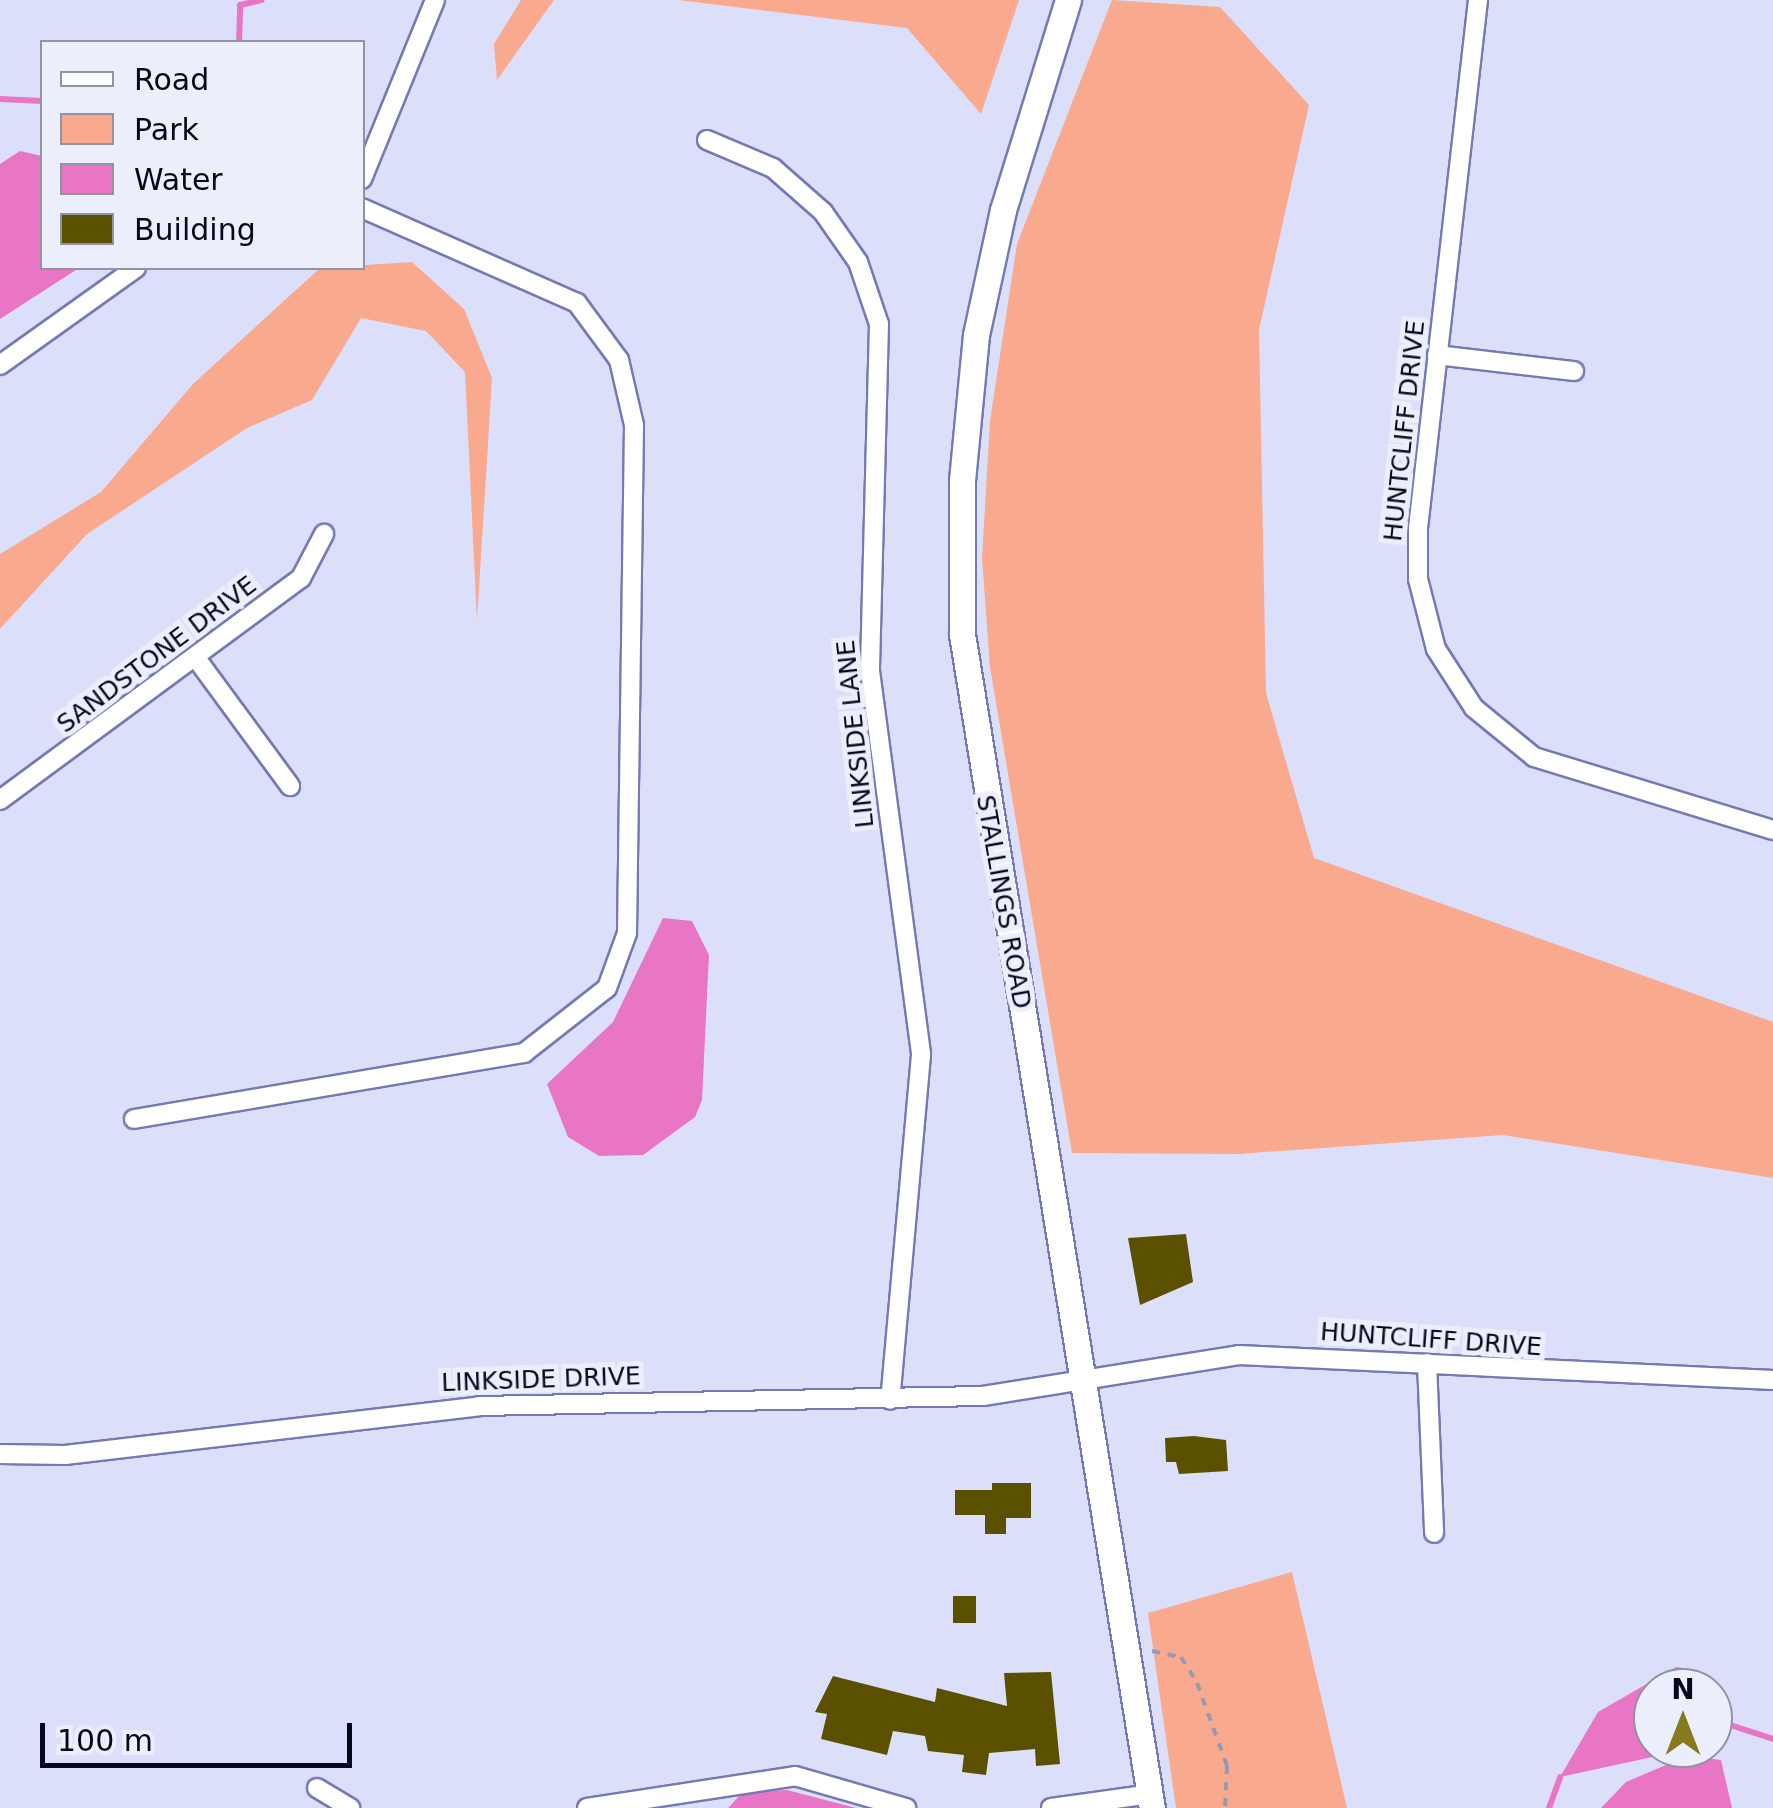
<!DOCTYPE html>
<style>
body{margin:0}
#map{position:relative;width:1773px;height:1808px;overflow:hidden;background:#dcdff9;font-family:"DejaVu Sans",sans-serif}
div>[style]{position:absolute}
.green>*{inset:0;background:#f8a98e}
.water>*{inset:0;background:#e875c5}
.stream>*{height:6px;margin:-3px;padding:0 3px;transform-origin:3px;border-radius:3px;background:#e875c5}
.building>*{inset:0;background:#5b5000}
.path>*{height:4px;margin-top:-2px;transform-origin:0;background:repeating-linear-gradient(90deg,#9799b2 0 8px,transparent 0 16px)}
.roads{filter:drop-shadow(2px 0 #757ab4) drop-shadow(-2px 0 #757ab4) drop-shadow(0 2px #757ab4) drop-shadow(0 -2px #757ab4)}
.street>*{height:18px;margin:-9px;padding:0 9px;transform-origin:9px;border-radius:9px;background:#fff}
.secondary>*{height:25px;margin:-12.5px;padding:0 12.5px;transform-origin:12.5px;border-radius:12.5px;background:#fff}
span{translate:-50% -50%;white-space:nowrap;text-align:center;line-height:1.15;-webkit-text-stroke:10px #eceefb;paint-order:stroke}
.street-label{font-size:25px;color:#08081d}
.legend{position:absolute;left:40px;top:40px;width:325px;height:230px;box-sizing:border-box;background:#eceefb;border:2px solid #9192a2;margin:0;padding:12px 18px;list-style:none;font-size:30px;color:#08081d}
.legend li{display:flex;align-items:center;gap:20px;height:50px}
.legend b{width:50px;border:2px solid #9192a2}
.north{position:absolute;left:1633px;top:1668px;width:100px;height:100px;box-sizing:border-box;background:#eceefb;border:2px solid #9192a2;border-radius:50%;rotate:0deg;font-size:28px;font-weight:700;line-height:40px;text-align:center;color:#08081d}
.north::after{content:'';display:block;margin:auto;width:35px;height:45px;background:#87791e;clip-path:polygon(50% 0,100% 100%,50% 72%,0 100%)}
.scale{position:absolute;left:40px;top:1723px;width:312px;height:45px;box-sizing:border-box;border:5px solid #08081d;border-top:0;padding-left:12px;font-size:30px;line-height:35px;white-space:nowrap;color:#08081d;-webkit-text-stroke:8px #eceefb;paint-order:stroke}
</style>
<div id="map">
<div class="green">
<div style="clip-path:polygon(521px 0,554px 0,497px 80px,494px 44px)"></div>
<div style="clip-path:polygon(678px 0,1019px 0,981px 114px,907px 28px)"></div>
<div style="clip-path:polygon(1112px 0,1220px 7px,1309px 105px,1259px 330px,1266px 693px,1314px 858px,1773px 1022px,1773px 1178px,1503px 1135px,1238px 1154px,1072px 1153px,990px 667px,982px 558px,990px 421px,1017px 244px)"></div>
<div style="clip-path:polygon(412px 262px,464px 309px,492px 378px,477px 620px,465px 372px,426px 331px,361px 318px,312px 400px,247px 428px,87px 534px,0 629px,0 554px,101px 492px,193px 384px,320px 268px)"></div>
<div style="clip-path:polygon(1292px 1572px,1347px 1808px,1176px 1808px,1148px 1613px)"></div>
</div>
<div class="water">
<div style="clip-path:polygon(20px 151px,42px 156px,42px 268px,79px 268px,0 319px,0 164px)"></div>
<div style="clip-path:polygon(663px 918px,692px 921px,709px 955px,702px 1100px,695px 1117px,643px 1155px,599px 1156px,568px 1137px,547px 1084px,613px 1022px)"></div>
<div style="clip-path:polygon(1676px 1667px,1690px 1669px,1698px 1688px,1653px 1688px,1653px 1748px,1694px 1748px,1560px 1777px,1598px 1712px)"></div>
<div style="clip-path:polygon(1687px 1756px,1721px 1760px,1732px 1808px,1601px 1808px,1626px 1782px)"></div>
<div style="clip-path:polygon(787px 1790px,856px 1808px,728px 1808px,743px 1792px)"></div>
</div>
<div class="stream">
<div style="left:239px;top:42px;width:37px;rotate:-88deg"></div>
<div style="left:240px;top:5px;width:22px;rotate:-13deg"></div>
<div style="left:0;top:99px;width:42px;rotate:2.7deg"></div>
<div style="left:1718px;top:1721px;width:58px;rotate:18.1deg"></div>
<div style="left:1549px;top:1808px;width:33px;rotate:-70deg"></div>
</div>
<div class="building">
<div style="clip-path:polygon(1186px 1234px,1193px 1282px,1140px 1305px,1128px 1238px)"></div>
<div style="clip-path:polygon(1194px 1436px,1226px 1440px,1228px 1471px,1179px 1474px,1176px 1462px,1166px 1462px,1165px 1438px)"></div>
<div style="clip-path:polygon(992px 1483px,1031px 1483px,1031px 1518px,1006px 1518px,1006px 1534px,985px 1534px,985px 1515px,955px 1515px,955px 1490px,992px 1490px)"></div>
<div style="clip-path:polygon(953px 1596px,976px 1596px,976px 1623px,953px 1623px)"></div>
<div style="clip-path:polygon(1051px 1672px,1060px 1764px,1036px 1766px,1035px 1749px,989px 1753px,986px 1775px,962px 1772px,964px 1755px,928px 1751px,925px 1736px,893px 1731px,887px 1755px,821px 1739px,827px 1714px,815px 1712px,833px 1676px,935px 1702px,937px 1688px,1007px 1706px,1004px 1673px)"></div>
</div>
<div class="path">
<div style="left:1152px;top:1651px;width:30px;rotate:12deg"></div>
<div style="left:1181px;top:1657px;width:31px;rotate:58deg"></div>
<div style="left:1197px;top:1683px;width:88px;rotate:70.1deg"></div>
<div style="left:1227px;top:1766px;width:42px;rotate:92.7deg"></div>
</div>
<div class="roads">
<div class="street">
<div style="left:1478px;top:0;width:531px;rotate:96.48deg"></div>
<div style="left:1418px;top:528px;width:51px;rotate:90deg"></div>
<div style="left:1418px;top:579px;width:72px;rotate:75.6deg"></div>
<div style="left:1436px;top:649px;width:70px;rotate:57.2deg"></div>
<div style="left:1474px;top:708px;width:77px;rotate:39.2deg"></div>
<div style="left:1534px;top:757px;width:250px;rotate:17deg"></div>
<div style="left:707px;top:140px;width:72px;rotate:23deg"></div>
<div style="left:773px;top:168px;width:67px;rotate:41.3deg"></div>
<div style="left:823px;top:212px;width:61px;rotate:55deg"></div>
<div style="left:858px;top:262px;width:65px;rotate:71.3deg"></div>
<div style="left:879px;top:324px;width:347px;rotate:91.5deg"></div>
<div style="left:870px;top:671px;width:387px;rotate:82.4deg"></div>
<div style="left:921px;top:1055px;width:346px;rotate:95.1deg"></div>
<div style="left:362px;top:179px;width:193px;rotate:-67.8deg"></div>
<div style="left:1437px;top:355px;width:138px;rotate:6.7deg"></div>
<div style="left:0;top:365px;width:167px;rotate:-35.5deg"></div>
<div style="left:196px;top:658px;width:159px;rotate:53.7deg"></div>
<div style="left:0;top:800px;width:374px;rotate:-36.4deg"></div>
<div style="left:301px;top:578px;width:50px;rotate:-62.4deg"></div>
<div style="left:134px;top:1119px;width:396px;rotate:-9.6deg"></div>
<div style="left:524px;top:1053px;width:105px;rotate:-38.1deg"></div>
<div style="left:607px;top:988px;width:59px;rotate:-70deg"></div>
<div style="left:627px;top:933px;width:508px;rotate:-89.21deg"></div>
<div style="left:634px;top:425px;width:67px;rotate:-103deg"></div>
<div style="left:619px;top:360px;width:71px;rotate:-126.4deg"></div>
<div style="left:577px;top:303px;width:235px;rotate:-156.2deg"></div>
<div style="left:1427px;top:1363px;width:170px;rotate:87.6deg"></div>
<div style="left:0;top:1454px;width:65px;rotate:0.9deg"></div>
<div style="left:65px;top:1455px;width:417px;rotate:-6.7deg"></div>
<div style="left:479px;top:1406px;width:504px;rotate:-1.14deg"></div>
<div style="left:983px;top:1396px;width:259px;rotate:-9.1deg"></div>
<div style="left:1239px;top:1355px;width:535px;rotate:2.68deg"></div>
<div style="left:317px;top:1788px;width:39px;rotate:31deg"></div>
<div style="left:587px;top:1808px;width:210px;rotate:-8.7deg"></div>
<div style="left:795px;top:1776px;width:116px;rotate:16.1deg"></div>
<div style="left:1051px;top:1808px;width:100px;rotate:-8deg"></div>
</div>
<div class="secondary">
<div style="left:1068px;top:0;width:220px;rotate:107.2deg"></div>
<div style="left:1003px;top:210px;width:128px;rotate:102.2deg"></div>
<div style="left:976px;top:335px;width:146px;rotate:95.5deg"></div>
<div style="left:962px;top:480px;width:154px;rotate:90deg"></div>
<div style="left:962px;top:634px;width:1189px;rotate:80.81deg"></div>
</div>
</div>
<div class="street-label">
<span style="left:1405px;top:431px;rotate:-84deg">HUNTCLIFF DRIVE</span>
<span style="left:157px;top:655px;rotate:-37deg">SANDSTONE DRIVE</span>
<span style="left:856px;top:734px;rotate:-96deg">LINKSIDE LANE</span>
<span style="left:1003px;top:902px;rotate:80deg">STALLINGS ROAD</span>
<span style="left:1431px;top:1340px;rotate:4deg">HUNTCLIFF DRIVE</span>
<span style="left:541px;top:1380px;rotate:-2deg">LINKSIDE DRIVE</span>
</div>
<ul class="legend">
<li><b style="height:12px;background:#fff"></b>Road</li>
<li><b style="height:28px;background:#f8a98e"></b>Park</li>
<li><b style="height:28px;background:#e875c5"></b>Water</li>
<li><b style="height:28px;background:#5b5000"></b>Building</li>
</ul>
<div class="north">N</div>
<div class="scale">100 m</div>
</div>
